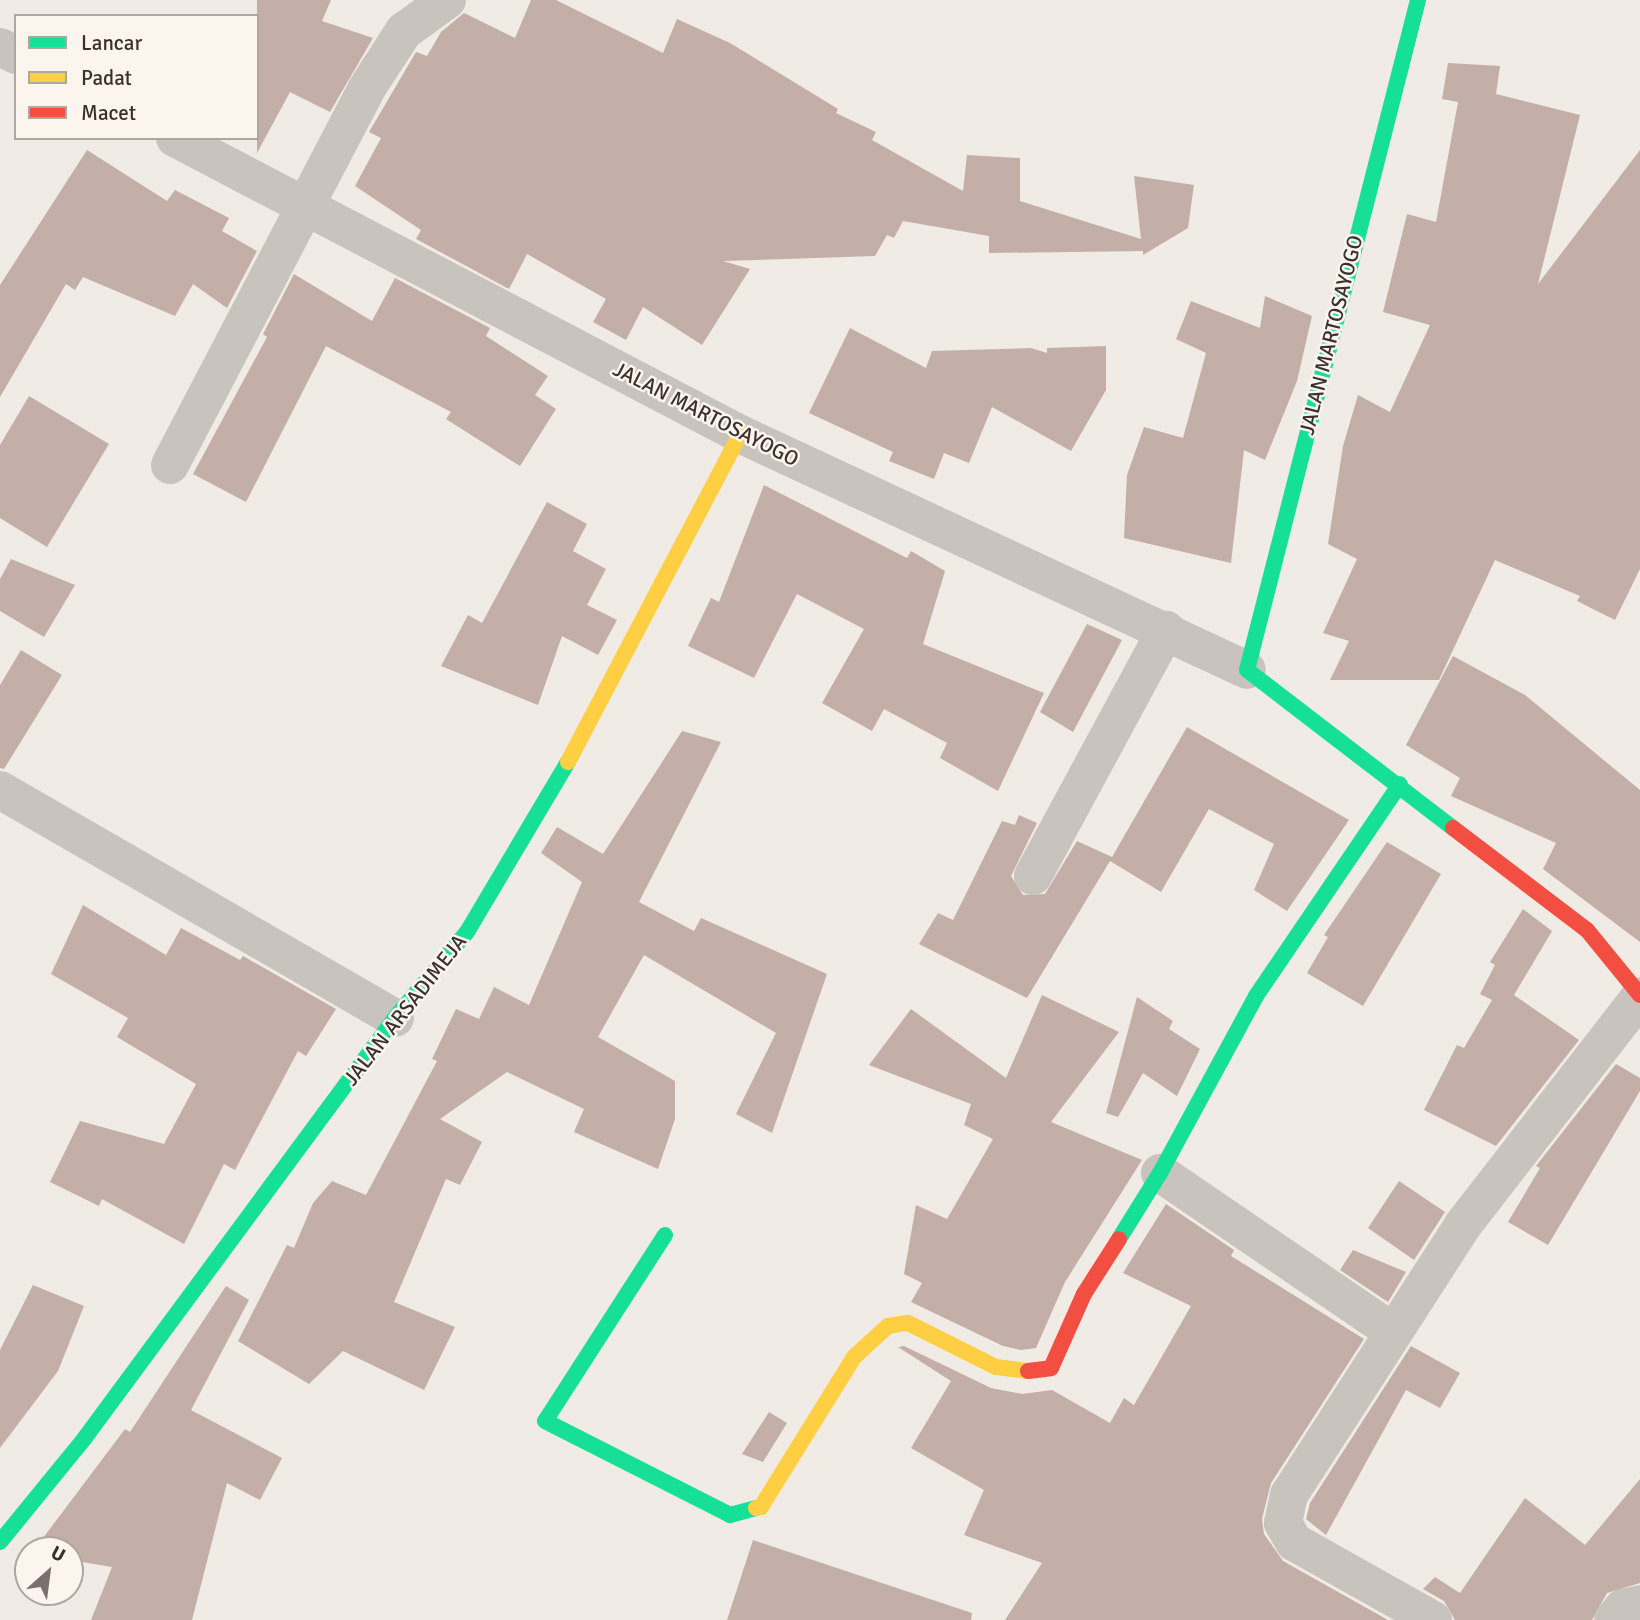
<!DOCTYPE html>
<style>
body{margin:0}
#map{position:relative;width:1640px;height:1620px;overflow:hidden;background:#f0ebe5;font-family:Signika,sans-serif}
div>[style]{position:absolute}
.building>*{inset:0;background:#c3afa7}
.street>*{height:38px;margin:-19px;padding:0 19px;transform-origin:19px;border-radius:19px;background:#c9c3be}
.fast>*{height:16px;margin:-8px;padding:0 8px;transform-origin:8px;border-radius:8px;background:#16e098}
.slow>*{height:16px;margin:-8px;padding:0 8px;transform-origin:8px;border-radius:8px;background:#ffcf43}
.jam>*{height:16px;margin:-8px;padding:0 8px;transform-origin:8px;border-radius:8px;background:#f24e42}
span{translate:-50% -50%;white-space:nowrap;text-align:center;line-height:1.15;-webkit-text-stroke:5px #fbf5ee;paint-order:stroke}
.street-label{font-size:21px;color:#3b302b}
.legend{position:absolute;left:14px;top:14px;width:245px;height:126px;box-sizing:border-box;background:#fbf5ee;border:2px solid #aea6a0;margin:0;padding:9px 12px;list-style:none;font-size:21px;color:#3b302b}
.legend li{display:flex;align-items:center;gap:14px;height:35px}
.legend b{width:35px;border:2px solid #aea6a0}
.north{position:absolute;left:14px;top:1536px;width:70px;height:70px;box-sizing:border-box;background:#fbf5ee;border:2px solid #aea6a0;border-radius:50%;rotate:28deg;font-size:19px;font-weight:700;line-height:28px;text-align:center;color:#3b302b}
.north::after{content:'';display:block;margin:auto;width:24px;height:32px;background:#7a716c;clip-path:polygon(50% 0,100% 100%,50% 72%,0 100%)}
</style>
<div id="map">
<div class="building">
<div style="clip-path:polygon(257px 0,331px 0,322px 21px,373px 38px,330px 112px,290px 92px,257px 153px)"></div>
<div style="clip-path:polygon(531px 0,556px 0,663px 53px,677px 19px,730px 43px,838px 109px,836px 113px,876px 132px,872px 140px,963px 191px,967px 155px,1020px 158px,1020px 201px,1141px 239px,1134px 176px,1194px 185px,1188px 228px,1143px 255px,1143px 251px,989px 253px,989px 236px,903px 221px,894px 238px,887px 235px,875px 256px,723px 261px,750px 269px,702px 345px,643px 307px,626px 340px,593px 322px,606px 299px,527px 254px,509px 289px,416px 239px,421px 230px,355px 186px,381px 138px,369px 132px,416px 52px,427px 56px,441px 32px,464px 13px,515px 38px)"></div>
<div style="clip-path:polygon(1448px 63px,1500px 66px,1496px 94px,1580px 115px,1538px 284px,1640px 150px,1640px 569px,1615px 620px,1577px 601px,1580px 596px,1495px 560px,1439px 680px,1330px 680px,1349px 641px,1323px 633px,1357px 559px,1328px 544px,1343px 446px,1358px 395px,1390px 412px,1430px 325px,1383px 312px,1407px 214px,1436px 222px,1458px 102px,1442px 99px)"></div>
<div style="clip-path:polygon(87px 150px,167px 201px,175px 190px,229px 218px,222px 231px,257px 251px,227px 308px,193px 284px,175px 316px,83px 277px,75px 290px,66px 284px,0 397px,0 285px)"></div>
<div style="clip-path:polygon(294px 274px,372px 321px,395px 278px,490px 328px,486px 336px,548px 376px,535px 395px,556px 409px,520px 466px,446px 419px,451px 412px,326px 346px,246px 502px,193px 474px,267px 337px,263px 334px)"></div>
<div style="clip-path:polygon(1265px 296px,1312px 316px,1297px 381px,1265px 460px,1244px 450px,1231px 563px,1124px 538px,1127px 475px,1144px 427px,1183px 438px,1206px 353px,1176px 339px,1191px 301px,1260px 328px)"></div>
<div style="clip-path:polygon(850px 328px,926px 368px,932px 351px,1031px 348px,1047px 353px,1047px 348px,1106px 346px,1106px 390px,1071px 451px,992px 407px,969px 463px,944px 453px,934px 479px,889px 461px,893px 452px,809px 413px)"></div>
<div style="clip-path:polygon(29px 396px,109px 444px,47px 547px,0 518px,0 445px)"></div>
<div style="clip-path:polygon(764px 485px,907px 558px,911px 551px,945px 571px,923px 644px,1044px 693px,998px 791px,940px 758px,947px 743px,884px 709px,872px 731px,822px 703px,864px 629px,797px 594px,754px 678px,688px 646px,711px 598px,719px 602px)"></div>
<div style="clip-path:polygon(547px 502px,587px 524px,573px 551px,606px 569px,587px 605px,617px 620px,598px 655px,562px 636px,538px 705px,441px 666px,468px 615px,482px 623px)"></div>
<div style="clip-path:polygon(11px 559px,75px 585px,44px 637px,0 611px,0 579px)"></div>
<div style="clip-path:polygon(1087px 624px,1122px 640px,1073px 732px,1040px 712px)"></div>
<div style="clip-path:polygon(21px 650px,62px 675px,4px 769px,0 768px,0 685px)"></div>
<div style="clip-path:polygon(1453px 656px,1525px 695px,1640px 790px,1640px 942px,1543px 869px,1556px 843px,1451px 796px,1460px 778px,1406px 745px)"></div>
<div style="clip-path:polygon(1187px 727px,1349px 820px,1287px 911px,1254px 890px,1274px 844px,1209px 809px,1161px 892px,1110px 861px,1027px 998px,919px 944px,938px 913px,953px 920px,1002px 821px,1015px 825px,1019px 815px,1037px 823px,1011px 876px,1023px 895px,1045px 894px,1077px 841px,1112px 857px)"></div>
<div style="clip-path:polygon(682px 731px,721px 742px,639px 902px,694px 931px,701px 918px,827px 974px,772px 1133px,736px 1114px,776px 1033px,644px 955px,598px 1037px,675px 1081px,675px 1119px,658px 1169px,574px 1132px,584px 1109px,507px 1072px,440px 1119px,482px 1142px,460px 1185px,446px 1179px,394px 1302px,455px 1327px,424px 1390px,343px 1351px,309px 1384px,238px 1341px,287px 1245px,294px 1248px,313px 1203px,332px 1181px,366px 1195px,437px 1061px,432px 1059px,456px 1009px,479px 1019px,494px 987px,529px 1005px,582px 882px,541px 853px,557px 827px,603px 854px)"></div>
<div style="clip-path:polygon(1387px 842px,1441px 874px,1363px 1006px,1307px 973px,1328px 937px,1324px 935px)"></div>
<div style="clip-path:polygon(83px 905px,166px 955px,181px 928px,240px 960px,243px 956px,336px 1009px,306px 1056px,298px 1051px,235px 1170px,224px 1164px,184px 1244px,102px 1199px,99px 1206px,50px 1182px,80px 1121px,164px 1144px,196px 1084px,117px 1037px,128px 1018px,51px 974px)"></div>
<div style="clip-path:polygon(1523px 909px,1552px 931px,1514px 995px,1579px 1040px,1496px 1146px,1424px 1110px,1457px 1045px,1464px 1048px,1492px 1000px,1480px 994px,1495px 965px,1490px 962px)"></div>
<div style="clip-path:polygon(1042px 995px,1119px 1032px,1051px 1122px,1142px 1160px,1065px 1282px,1036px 1348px,1021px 1350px,1003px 1346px,911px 1302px,922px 1283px,904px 1274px,916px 1205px,947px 1219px,993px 1139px,964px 1125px,971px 1104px,869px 1065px,911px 1009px,1006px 1078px)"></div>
<div style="clip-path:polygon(1137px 997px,1173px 1021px,1169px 1029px,1200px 1049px,1177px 1096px,1143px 1073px,1118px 1117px,1106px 1113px)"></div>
<div style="clip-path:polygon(1616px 1064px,1640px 1078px,1640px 1091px,1548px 1245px,1508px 1222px,1540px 1168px,1536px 1166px)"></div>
<div style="clip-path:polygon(1399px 1181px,1445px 1212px,1414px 1260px,1368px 1228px)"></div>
<div style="clip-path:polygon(1166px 1204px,1234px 1250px,1231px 1256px,1364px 1339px,1271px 1483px,1262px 1519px,1264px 1534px,1283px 1561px,1388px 1620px,1005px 1620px,1042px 1563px,964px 1535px,984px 1490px,911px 1448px,951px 1381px,898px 1347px,904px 1346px,991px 1388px,1022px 1394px,1052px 1390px,1110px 1423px,1124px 1398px,1134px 1405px,1191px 1306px,1123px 1273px)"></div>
<div style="clip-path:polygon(1353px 1250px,1406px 1272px,1388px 1302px,1340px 1270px)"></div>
<div style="clip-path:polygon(33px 1285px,84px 1306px,58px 1371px,0 1448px,0 1350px)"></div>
<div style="clip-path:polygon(226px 1286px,249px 1300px,191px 1410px,282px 1458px,260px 1500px,227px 1483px,192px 1620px,91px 1620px,112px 1567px,70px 1560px,70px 1550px,34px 1550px,125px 1429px,130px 1432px)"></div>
<div style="clip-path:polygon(1411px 1346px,1460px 1373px,1440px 1408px,1406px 1390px,1326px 1535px,1306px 1519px,1310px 1503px)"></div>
<div style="clip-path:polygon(769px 1412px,787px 1423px,763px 1462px,742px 1454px)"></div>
<div style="clip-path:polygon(1640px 1479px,1640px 1583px,1607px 1593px,1592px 1620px,1455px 1620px,1444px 1601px,1423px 1589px,1435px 1577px,1460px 1593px,1525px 1498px,1585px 1545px)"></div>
<div style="clip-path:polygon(753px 1540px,972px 1613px,971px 1620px,727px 1620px)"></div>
</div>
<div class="street">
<div style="left:0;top:47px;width:18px;rotate:27deg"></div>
<div style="left:175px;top:138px;width:638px;rotate:27.65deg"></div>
<div style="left:740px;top:434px;width:559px;rotate:24.96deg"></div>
<div style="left:170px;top:465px;width:425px;rotate:-62.4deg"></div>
<div style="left:367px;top:88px;width:68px;rotate:-57deg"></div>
<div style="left:404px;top:31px;width:53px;rotate:-35.8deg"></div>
<div style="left:0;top:790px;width:456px;rotate:30deg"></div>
<div style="left:1033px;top:876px;width:280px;rotate:-61.6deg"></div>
<div style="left:1160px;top:1173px;width:282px;rotate:34.3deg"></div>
<div style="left:1433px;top:1620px;width:159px;rotate:-150.7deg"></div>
<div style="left:1294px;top:1542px;width:22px;rotate:-120deg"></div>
<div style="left:1283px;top:1523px;width:29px;rotate:-78deg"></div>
<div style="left:1289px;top:1495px;width:321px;rotate:-57.2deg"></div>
<div style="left:1463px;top:1225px;width:289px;rotate:-52.2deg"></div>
<div style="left:1613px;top:1620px;width:16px;rotate:-50deg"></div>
<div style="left:1623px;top:1608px;width:17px;rotate:-13deg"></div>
</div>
<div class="fast">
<div style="left:1418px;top:0;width:691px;rotate:104.32deg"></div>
<div style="left:1247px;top:670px;width:260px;rotate:37.5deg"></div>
<div style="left:665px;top:1235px;width:221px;rotate:122.8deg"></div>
<div style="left:545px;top:1421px;width:208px;rotate:26.9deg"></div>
<div style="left:730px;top:1515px;width:27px;rotate:-15deg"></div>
<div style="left:1119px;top:1239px;width:78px;rotate:-58.2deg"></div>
<div style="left:1160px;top:1173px;width:201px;rotate:-61.5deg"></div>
<div style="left:1256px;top:996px;width:256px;rotate:-55.8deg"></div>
<div style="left:0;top:1542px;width:133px;rotate:-50.8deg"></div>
<div style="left:84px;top:1439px;width:523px;rotate:-53.55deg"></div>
<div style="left:395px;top:1018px;width:112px;rotate:-50.1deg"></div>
<div style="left:467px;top:932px;width:198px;rotate:-59.3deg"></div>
</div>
<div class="slow">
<div style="left:568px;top:762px;width:370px;rotate:-62.3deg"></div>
<div style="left:756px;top:1508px;width:5px;rotate:-11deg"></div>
<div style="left:761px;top:1507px;width:176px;rotate:-58.2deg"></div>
<div style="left:854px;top:1357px;width:46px;rotate:-42.4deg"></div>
<div style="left:888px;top:1326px;width:20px;rotate:-9deg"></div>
<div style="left:908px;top:1323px;width:98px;rotate:26.6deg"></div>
<div style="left:996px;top:1367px;width:32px;rotate:7deg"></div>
</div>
<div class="jam">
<div style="left:1453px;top:828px;width:168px;rotate:37.3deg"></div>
<div style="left:1587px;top:930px;width:84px;rotate:50.8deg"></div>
<div style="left:1028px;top:1371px;width:23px;rotate:-7deg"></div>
<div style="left:1051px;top:1368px;width:81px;rotate:-66deg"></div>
<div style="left:1084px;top:1294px;width:65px;rotate:-57.5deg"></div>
</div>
<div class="street-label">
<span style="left:1331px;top:335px;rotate:-76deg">JALAN MARTOSAYOGO</span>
<span style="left:706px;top:414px;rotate:27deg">JALAN MARTOSAYOGO</span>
<span style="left:405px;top:1010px;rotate:-52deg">JALAN ARSADIMEJA</span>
</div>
<ul class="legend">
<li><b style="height:9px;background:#16e098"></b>Lancar</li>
<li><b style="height:9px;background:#ffcf43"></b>Padat</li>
<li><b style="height:9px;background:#f24e42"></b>Macet</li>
</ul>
<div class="north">U</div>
</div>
